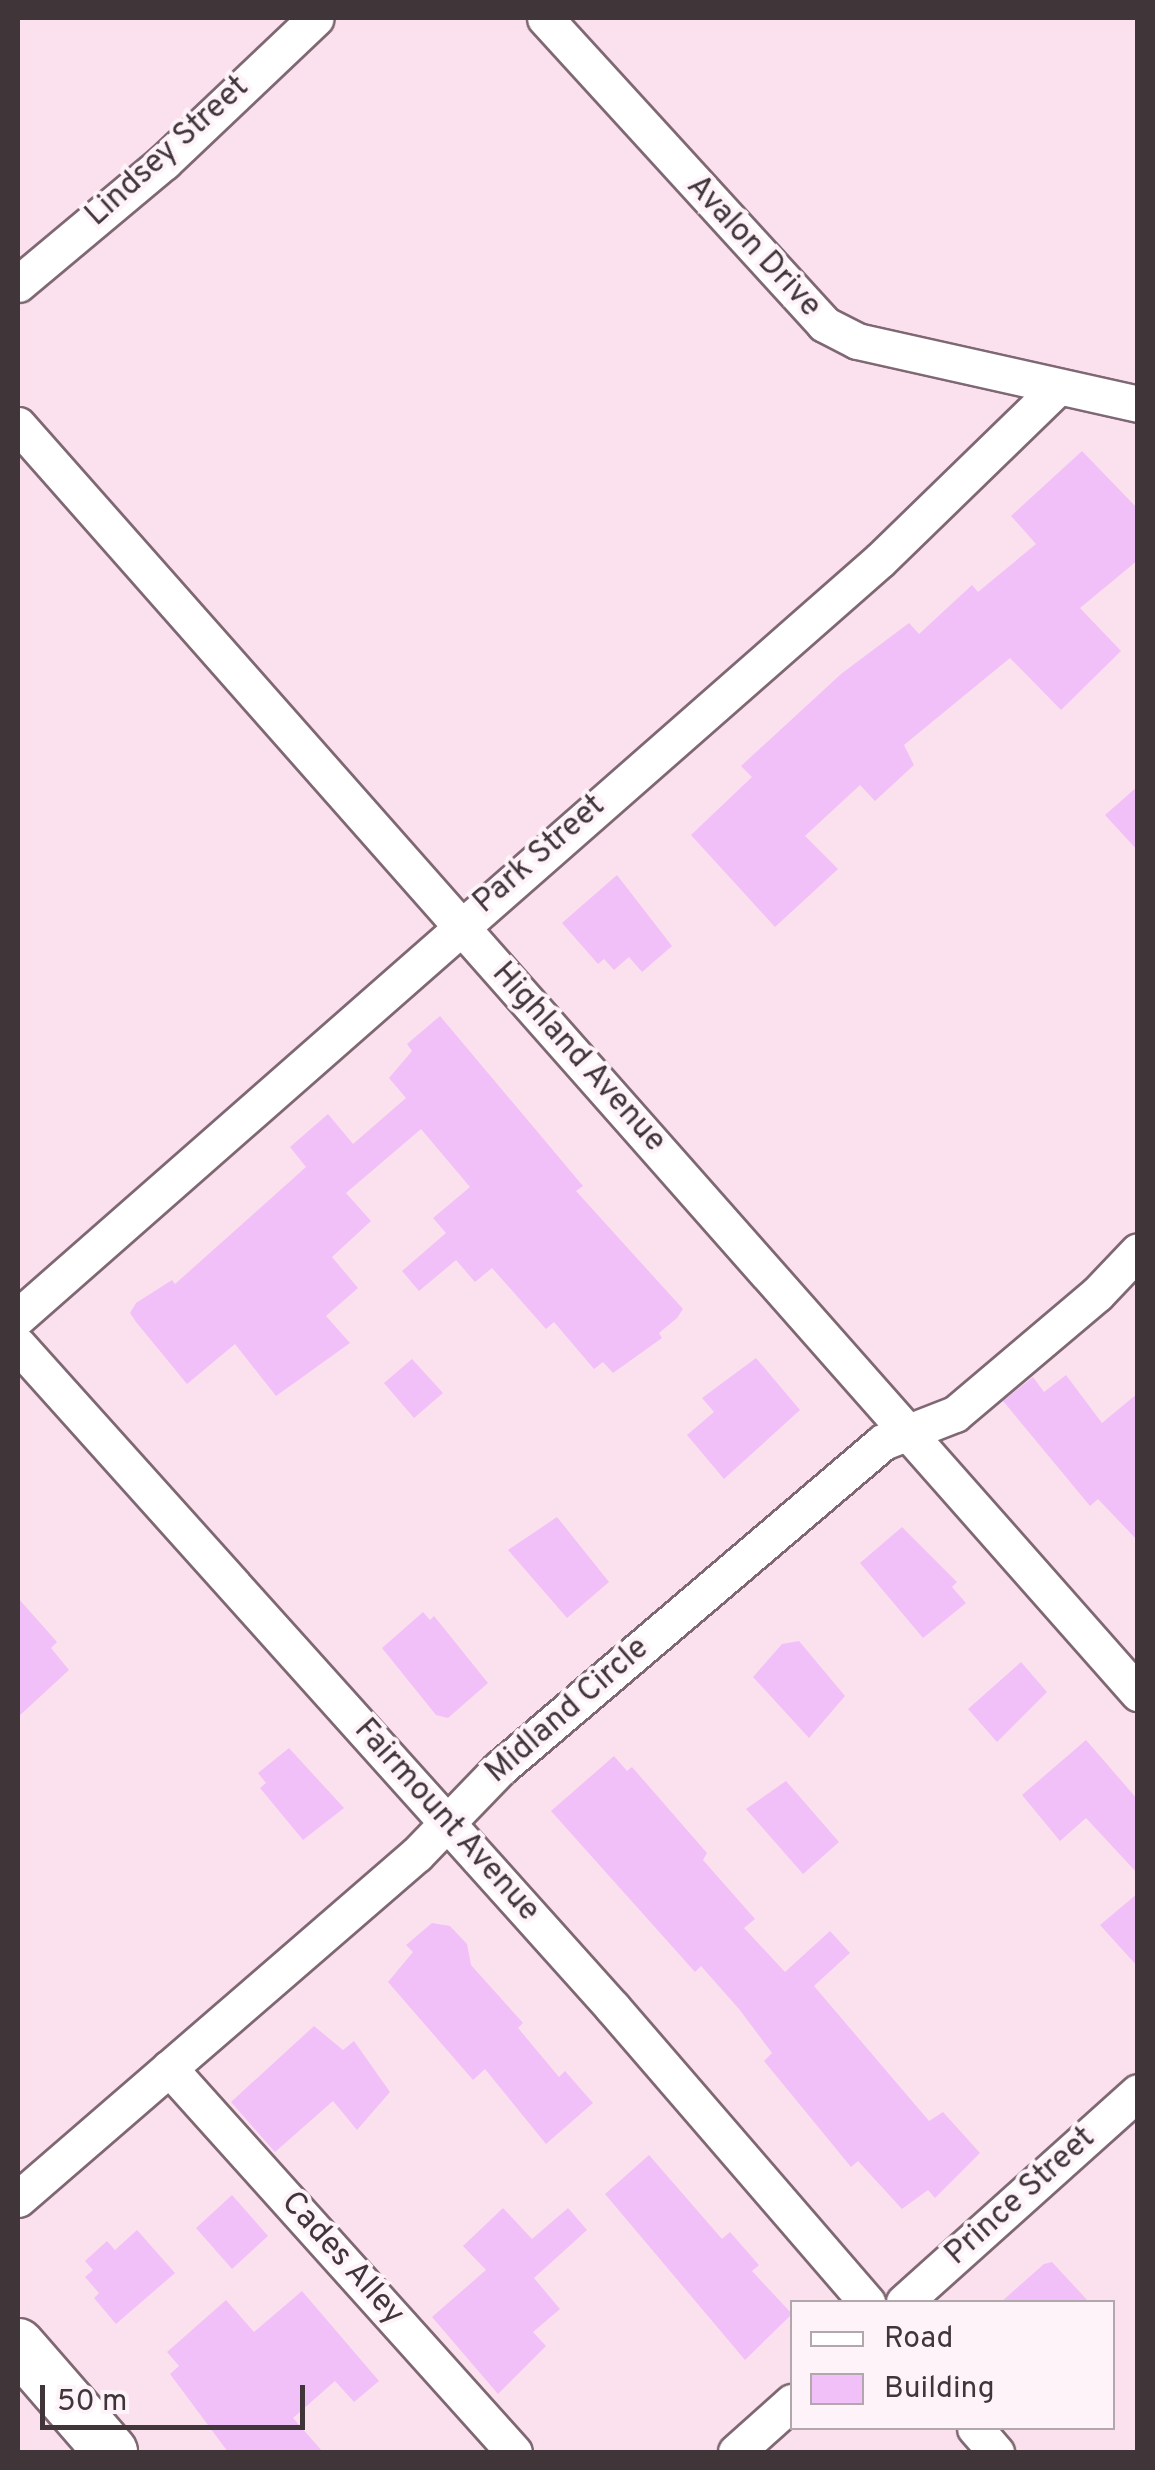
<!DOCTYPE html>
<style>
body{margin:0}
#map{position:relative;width:1155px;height:2470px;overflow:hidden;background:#fbe1ed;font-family:Overpass,sans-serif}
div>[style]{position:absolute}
.building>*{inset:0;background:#f1c0f9}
.roads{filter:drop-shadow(2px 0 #7f6873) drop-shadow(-2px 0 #7f6873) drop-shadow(0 2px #7f6873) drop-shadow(0 -2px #7f6873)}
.minor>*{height:35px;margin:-17.5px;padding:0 17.5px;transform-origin:17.5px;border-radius:17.5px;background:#fff}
.primary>*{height:52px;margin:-26px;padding:0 26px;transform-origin:26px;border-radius:26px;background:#fff}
span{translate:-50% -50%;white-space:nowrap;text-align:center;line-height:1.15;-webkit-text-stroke:8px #fef3f8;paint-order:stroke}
.street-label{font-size:32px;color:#40363a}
.frame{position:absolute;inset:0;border:20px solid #40363a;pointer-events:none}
.legend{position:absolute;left:790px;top:2300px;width:325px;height:130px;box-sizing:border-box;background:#fef3f8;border:2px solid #b2a7ac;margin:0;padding:12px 18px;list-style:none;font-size:30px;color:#40363a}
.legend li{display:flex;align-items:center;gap:20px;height:50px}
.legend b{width:50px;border:2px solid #b2a7ac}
.scale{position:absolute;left:40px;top:2385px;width:265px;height:45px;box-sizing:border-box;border:5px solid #40363a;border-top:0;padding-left:12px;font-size:30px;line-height:35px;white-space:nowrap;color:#40363a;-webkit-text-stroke:8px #fef3f8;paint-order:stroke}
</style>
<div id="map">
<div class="building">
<div style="clip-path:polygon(1082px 451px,1138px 509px,1138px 560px,1080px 608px,1121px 651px,1061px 710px,1010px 658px,904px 745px,914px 765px,875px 801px,860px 785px,805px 836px,838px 869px,775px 927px,691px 835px,752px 777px,741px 766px,841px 674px,909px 623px,919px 634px,972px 585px,978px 592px,1036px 544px,1011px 516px)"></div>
<div style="clip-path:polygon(1138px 786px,1138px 851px,1105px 815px)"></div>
<div style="clip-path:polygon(617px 875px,672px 946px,642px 972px,629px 957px,614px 970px,604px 959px,598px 964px,562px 923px)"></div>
<div style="clip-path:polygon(440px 1016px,583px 1186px,576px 1191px,683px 1309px,677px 1318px,659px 1333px,662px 1338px,613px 1373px,603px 1362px,594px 1369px,554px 1322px,546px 1329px,492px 1268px,475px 1282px,456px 1260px,419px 1291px,402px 1271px,446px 1233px,433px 1218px,470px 1187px,421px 1129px,346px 1193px,371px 1221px,332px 1257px,358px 1288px,326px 1316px,350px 1343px,276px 1396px,235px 1344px,187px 1384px,136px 1322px,130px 1313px,136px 1303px,172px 1280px,175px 1284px,306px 1167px,290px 1147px,328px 1114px,353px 1144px,406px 1098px,389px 1078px,412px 1051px,407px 1044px)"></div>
<div style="clip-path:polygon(756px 1358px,800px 1410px,724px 1479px,687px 1435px,714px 1412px,702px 1398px)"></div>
<div style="clip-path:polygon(412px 1359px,443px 1393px,414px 1418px,384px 1383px)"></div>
<div style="clip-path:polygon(1066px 1375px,1102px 1423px,1138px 1393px,1138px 1541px,1098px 1499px,1090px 1506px,1003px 1401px,1033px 1377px,1044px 1392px)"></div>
<div style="clip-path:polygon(557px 1517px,609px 1582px,567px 1618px,508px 1550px)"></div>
<div style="clip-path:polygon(902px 1527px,957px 1582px,952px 1587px,966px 1603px,923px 1638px,860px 1563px)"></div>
<div style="clip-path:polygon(18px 1598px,57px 1642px,51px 1648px,69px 1670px,18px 1717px)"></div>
<div style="clip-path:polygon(423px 1612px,430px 1620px,434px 1616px,488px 1683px,448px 1718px,436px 1715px,382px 1648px)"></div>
<div style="clip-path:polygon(799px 1641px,845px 1696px,809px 1738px,753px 1677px,782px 1644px)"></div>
<div style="clip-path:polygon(1021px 1662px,1047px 1692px,997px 1742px,968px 1709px)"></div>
<div style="clip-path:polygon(1086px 1740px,1138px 1800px,1138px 1874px,1086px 1818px,1060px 1841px,1022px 1795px)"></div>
<div style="clip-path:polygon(289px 1748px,344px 1808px,303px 1840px,260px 1788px,266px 1783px,258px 1773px)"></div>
<div style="clip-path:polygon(614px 1756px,627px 1771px,632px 1767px,707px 1853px,703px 1860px,755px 1919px,744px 1928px,785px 1972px,830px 1931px,850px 1953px,814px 1986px,929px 2121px,943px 2112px,980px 2153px,935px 2198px,928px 2190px,902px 2209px,858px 2161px,851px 2167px,764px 2061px,772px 2053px,739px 2009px,701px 1966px,695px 1972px,551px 1811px)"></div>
<div style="clip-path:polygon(786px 1781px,839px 1842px,803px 1874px,746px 1809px)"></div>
<div style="clip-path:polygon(1138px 1893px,1138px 1967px,1100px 1925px)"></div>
<div style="clip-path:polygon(432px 1923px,450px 1926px,467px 1944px,471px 1965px,523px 2023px,518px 2028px,559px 2077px,565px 2071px,593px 2103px,546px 2144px,485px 2069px,473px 2080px,388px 1982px,413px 1952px,406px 1945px)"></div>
<div style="clip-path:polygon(314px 2026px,343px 2050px,354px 2041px,390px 2092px,357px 2130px,333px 2101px,275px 2152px,231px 2102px)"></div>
<div style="clip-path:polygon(649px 2155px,722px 2239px,730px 2232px,759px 2265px,752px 2271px,792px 2314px,745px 2360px,605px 2194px)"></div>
<div style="clip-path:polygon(232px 2195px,268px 2236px,232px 2269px,196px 2228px)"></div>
<div style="clip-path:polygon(503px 2208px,532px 2239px,568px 2208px,587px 2230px,534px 2278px,560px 2309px,533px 2332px,546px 2346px,498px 2394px,432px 2317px,486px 2270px,463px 2246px)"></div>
<div style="clip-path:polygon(137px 2230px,175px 2273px,116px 2324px,94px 2298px,99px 2293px,85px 2277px,93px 2270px,85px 2261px,107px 2241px,115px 2250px)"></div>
<div style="clip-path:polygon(1052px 2262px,1089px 2302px,1001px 2302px,1044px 2264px)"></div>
<div style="clip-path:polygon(302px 2291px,379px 2381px,354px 2402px,335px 2381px,293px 2418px,323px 2452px,228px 2452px,170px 2374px,179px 2366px,167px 2352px,226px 2300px,254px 2332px)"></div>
</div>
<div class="roads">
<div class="minor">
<div style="left:545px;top:18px;width:414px;rotate:47.6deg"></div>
<div style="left:824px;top:324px;width:37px;rotate:27deg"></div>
<div style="left:857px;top:341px;width:288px;rotate:12.6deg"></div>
<div style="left:18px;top:284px;width:190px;rotate:-39.9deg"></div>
<div style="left:164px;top:162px;width:209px;rotate:-43.5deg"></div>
<div style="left:18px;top:425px;width:1692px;rotate:48.55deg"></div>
<div style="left:18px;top:1317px;width:1147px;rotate:-41.29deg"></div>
<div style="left:880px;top:560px;width:248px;rotate:-44.2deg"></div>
<div style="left:18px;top:1345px;width:891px;rotate:48.09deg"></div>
<div style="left:613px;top:2008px;width:389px;rotate:49.2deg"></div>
<div style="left:169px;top:2068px;width:516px;rotate:48.06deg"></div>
<div style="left:18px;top:2199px;width:527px;rotate:-40.85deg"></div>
<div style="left:417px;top:1854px;width:118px;rotate:-46deg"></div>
<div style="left:499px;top:1769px;width:504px;rotate:-40.42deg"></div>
<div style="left:883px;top:1442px;width:77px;rotate:-21.3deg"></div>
<div style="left:955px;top:1414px;width:186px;rotate:-40.2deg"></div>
<div style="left:1097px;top:1294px;width:59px;rotate:-46.4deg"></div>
<div style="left:904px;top:2302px;width:314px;rotate:-41.9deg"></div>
<div style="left:975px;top:2428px;width:32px;rotate:49deg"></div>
<div style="left:736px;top:2452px;width:75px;rotate:-41.8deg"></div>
</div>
<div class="primary">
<div style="left:18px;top:2345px;width:142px;rotate:49deg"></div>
</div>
</div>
<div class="street-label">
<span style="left:168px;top:152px;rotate:-42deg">Lindsey Street</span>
<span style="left:753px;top:247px;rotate:47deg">Avalon Drive</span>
<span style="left:540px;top:855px;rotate:-41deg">Park Street</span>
<span style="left:578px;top:1058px;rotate:48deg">Highland Avenue</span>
<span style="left:568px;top:1711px;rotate:-41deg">Midland Circle</span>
<span style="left:446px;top:1821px;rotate:48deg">Fairmount Avenue</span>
<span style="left:1021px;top:2197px;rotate:-42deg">Prince Street</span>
<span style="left:342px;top:2259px;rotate:48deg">Cades Alley</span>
</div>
<div class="frame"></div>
<ul class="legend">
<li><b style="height:12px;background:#fff"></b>Road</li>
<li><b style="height:28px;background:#f1c0f9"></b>Building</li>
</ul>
<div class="scale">50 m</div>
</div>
